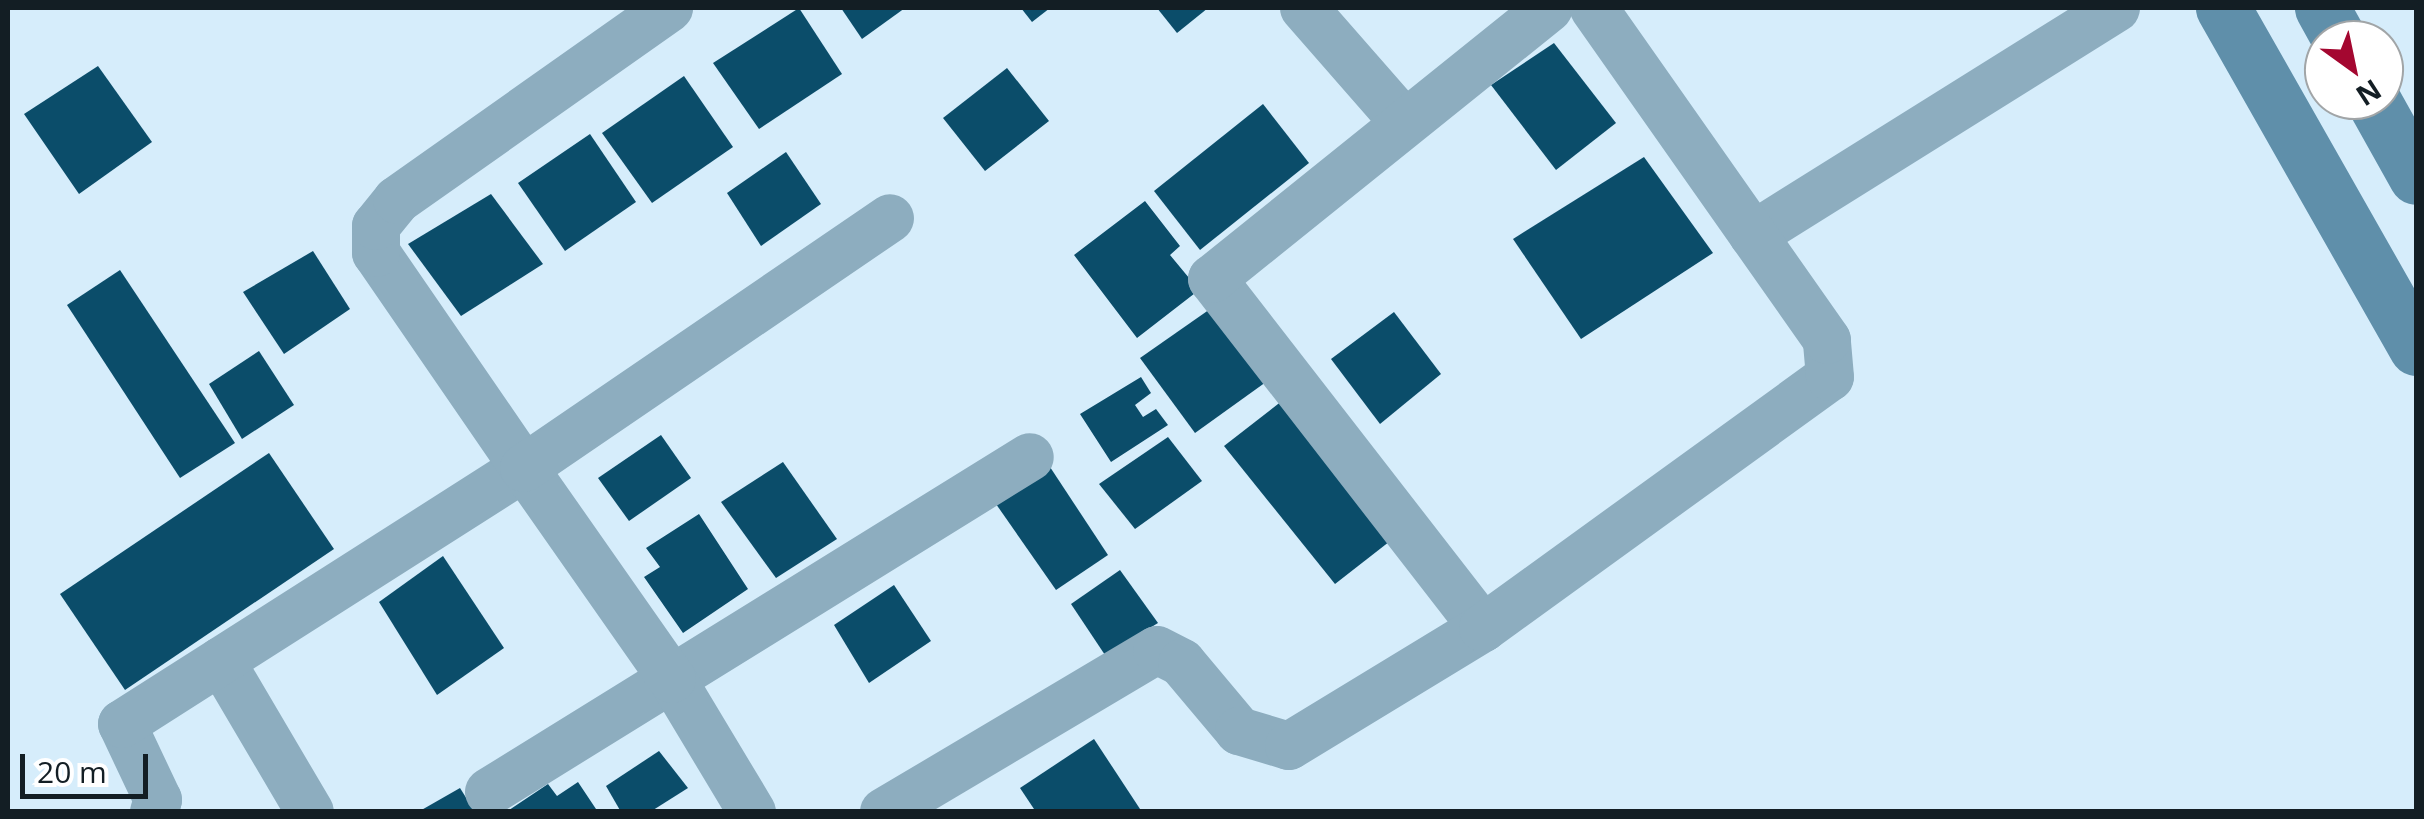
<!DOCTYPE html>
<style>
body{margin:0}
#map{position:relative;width:2424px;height:819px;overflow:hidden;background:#d6edfb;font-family:"Open Sans",sans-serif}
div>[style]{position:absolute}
.building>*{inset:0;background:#0b4d6a}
.minor>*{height:48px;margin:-24px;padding:0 24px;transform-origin:24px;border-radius:24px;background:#8dadbf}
.secondary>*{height:55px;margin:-27.5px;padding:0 27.5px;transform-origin:27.5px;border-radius:27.5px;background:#5f8faa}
span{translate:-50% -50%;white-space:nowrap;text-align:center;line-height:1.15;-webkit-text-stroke:10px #fff;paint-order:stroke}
.frame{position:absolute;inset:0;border:10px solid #131e24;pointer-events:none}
.north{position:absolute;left:2304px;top:20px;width:100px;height:100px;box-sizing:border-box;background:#fff;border:2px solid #a1a5a7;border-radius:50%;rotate:147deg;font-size:28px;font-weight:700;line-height:40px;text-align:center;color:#131e24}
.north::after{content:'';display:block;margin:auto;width:35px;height:45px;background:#a40730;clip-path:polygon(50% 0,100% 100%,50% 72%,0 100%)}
.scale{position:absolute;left:20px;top:754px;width:128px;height:45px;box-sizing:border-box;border:5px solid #131e24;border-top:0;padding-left:12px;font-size:30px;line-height:35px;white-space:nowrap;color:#131e24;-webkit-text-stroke:8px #fff;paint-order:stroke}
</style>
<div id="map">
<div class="building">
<div style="clip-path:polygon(799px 8px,842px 74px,759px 129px,713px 63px)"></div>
<div style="clip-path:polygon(841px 8px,905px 8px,862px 39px)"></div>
<div style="clip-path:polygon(1021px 8px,1050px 8px,1032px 22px)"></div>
<div style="clip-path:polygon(1157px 8px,1208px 8px,1177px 33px)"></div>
<div style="clip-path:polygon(1554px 43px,1616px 123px,1556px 170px,1491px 85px)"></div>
<div style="clip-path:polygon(98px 66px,152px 142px,79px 194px,24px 114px)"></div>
<div style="clip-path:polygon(1007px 68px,1049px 121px,985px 171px,943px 118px)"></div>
<div style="clip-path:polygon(684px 76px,733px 147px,652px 203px,602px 133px)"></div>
<div style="clip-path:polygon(1263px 104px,1309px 163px,1200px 250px,1154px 191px)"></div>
<div style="clip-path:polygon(590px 134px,636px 202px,565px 251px,518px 183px)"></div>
<div style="clip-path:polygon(786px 152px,821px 204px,761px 246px,727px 193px)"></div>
<div style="clip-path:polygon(1644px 157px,1713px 253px,1581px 339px,1513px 239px)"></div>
<div style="clip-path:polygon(491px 194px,543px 264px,461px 316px,408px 244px)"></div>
<div style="clip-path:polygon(1145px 201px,1180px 246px,1170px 255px,1199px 290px,1137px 338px,1074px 255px)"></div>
<div style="clip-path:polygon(313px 251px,350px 309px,284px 354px,243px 292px)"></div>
<div style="clip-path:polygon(120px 270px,235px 443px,180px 478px,67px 305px)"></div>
<div style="clip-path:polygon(1213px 307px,1266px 382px,1195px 433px,1140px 358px)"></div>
<div style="clip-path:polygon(1394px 312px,1441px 374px,1380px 424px,1331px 359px)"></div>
<div style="clip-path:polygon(259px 351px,294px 405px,242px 439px,209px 384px)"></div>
<div style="clip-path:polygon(1141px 377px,1151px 393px,1135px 405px,1143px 417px,1156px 409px,1168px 425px,1111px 462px,1080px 414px)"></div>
<div style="clip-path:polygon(1287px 397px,1394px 538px,1335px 584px,1224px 446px)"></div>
<div style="clip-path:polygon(661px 435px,691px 478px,629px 521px,598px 478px)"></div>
<div style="clip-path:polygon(1168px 437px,1202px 481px,1135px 529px,1099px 484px)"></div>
<div style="clip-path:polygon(269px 453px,334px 549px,125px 690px,60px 594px)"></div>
<div style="clip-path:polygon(783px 462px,837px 539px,776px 578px,721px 502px)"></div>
<div style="clip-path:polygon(1050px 467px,1108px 555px,1056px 590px,996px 504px)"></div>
<div style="clip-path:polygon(699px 514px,748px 589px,683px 633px,644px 577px,660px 567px,646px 548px)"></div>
<div style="clip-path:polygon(443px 556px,504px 648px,437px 695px,379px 602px)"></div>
<div style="clip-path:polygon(1120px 570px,1158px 623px,1105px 655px,1071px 604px)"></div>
<div style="clip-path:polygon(894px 585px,931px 641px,869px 683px,834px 625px)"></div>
<div style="clip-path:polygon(1094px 739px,1142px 812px,1036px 812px,1020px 788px)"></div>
<div style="clip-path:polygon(659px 751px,688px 788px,650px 812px,621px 812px,606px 786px)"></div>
<div style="clip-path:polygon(578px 782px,598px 812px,506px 812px,548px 784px,557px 796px)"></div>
<div style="clip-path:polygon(460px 788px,475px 812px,418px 812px)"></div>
</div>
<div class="minor">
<div style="left:1304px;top:8px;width:150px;rotate:48.8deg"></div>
<div style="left:1753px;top:235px;width:428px;rotate:-32deg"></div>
<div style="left:1483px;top:628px;width:442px;rotate:-127.8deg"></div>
<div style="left:1212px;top:279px;width:432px;rotate:-38.8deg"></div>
<div style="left:221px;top:661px;width:175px;rotate:59.5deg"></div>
<div style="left:489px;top:792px;width:636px;rotate:-31.77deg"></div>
<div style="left:154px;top:812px;width:13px;rotate:-72deg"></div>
<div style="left:158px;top:800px;width:84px;rotate:-115.3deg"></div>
<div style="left:122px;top:724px;width:477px;rotate:-32.5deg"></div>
<div style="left:524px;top:468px;width:261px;rotate:-124.5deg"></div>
<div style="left:376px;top:253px;width:27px;rotate:-90deg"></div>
<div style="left:376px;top:226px;width:33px;rotate:-51deg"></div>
<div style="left:397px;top:200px;width:333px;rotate:-35.2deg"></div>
<div style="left:752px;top:812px;width:155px;rotate:-121deg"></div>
<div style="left:672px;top:679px;width:258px;rotate:-125deg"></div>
<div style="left:524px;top:468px;width:443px;rotate:-34.3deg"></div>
<div style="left:884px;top:812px;width:317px;rotate:-30.7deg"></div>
<div style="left:1157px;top:650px;width:28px;rotate:27deg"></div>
<div style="left:1182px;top:663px;width:89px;rotate:50deg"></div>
<div style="left:1239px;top:731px;width:52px;rotate:16.7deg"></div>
<div style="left:1289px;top:746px;width:227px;rotate:-31.3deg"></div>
<div style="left:1483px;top:628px;width:428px;rotate:-35.9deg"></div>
<div style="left:1830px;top:377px;width:37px;rotate:-95deg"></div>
<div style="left:1827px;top:340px;width:406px;rotate:-125.1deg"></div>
</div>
<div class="secondary">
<div style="left:2223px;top:8px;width:391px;rotate:60.4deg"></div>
<div style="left:2322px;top:8px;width:37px;rotate:61deg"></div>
<div style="left:2373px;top:100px;width:88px;rotate:60.8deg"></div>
</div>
<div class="frame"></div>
<div class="north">N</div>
<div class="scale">20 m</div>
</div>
